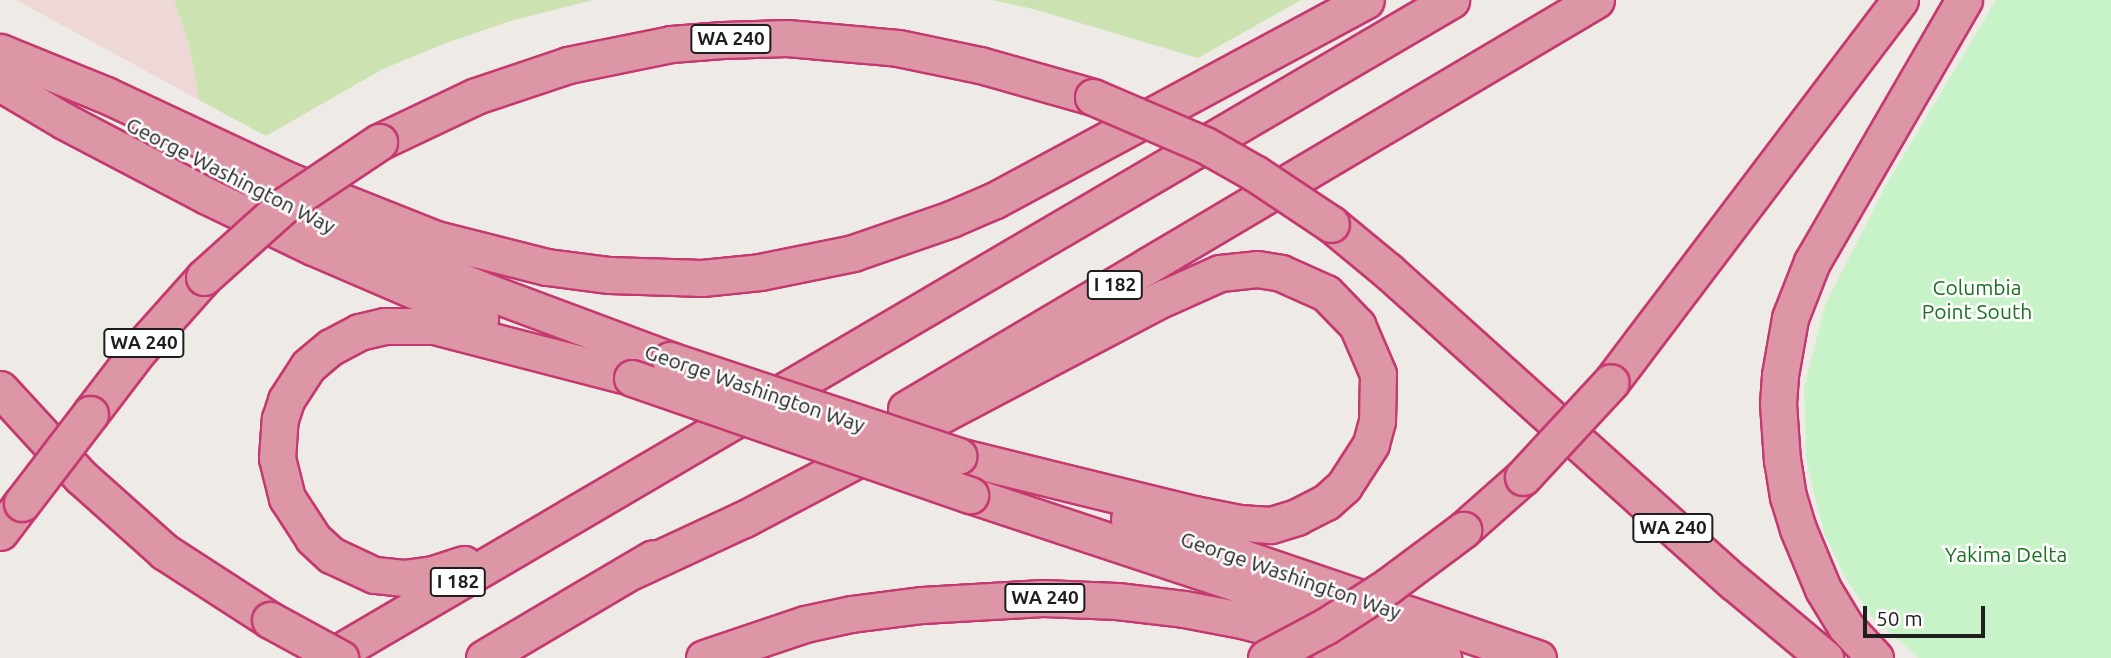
<!DOCTYPE html>
<style>
body{margin:0}
#map{position:relative;width:2111px;height:658px;overflow:hidden;background:#eeebe6;font-family:Ubuntu,sans-serif}
div>[style]{position:absolute}
.commercial>*{inset:0;background:#edd7d7}
.grass>*{inset:0;background:#cce2b1}
.park>*{inset:0;background:#c8f3c9}
.roads{filter:drop-shadow(2px 0 #c63870) drop-shadow(-2px 0 #c63870) drop-shadow(0 2px #c63870) drop-shadow(0 -2px #c63870)}
.motorway>*{height:35px;margin:-17.5px;padding:0 17.5px;transform-origin:17.5px;border-radius:17.5px;background:#dd96a6}
.bridges{filter:drop-shadow(2px 0 #c63870) drop-shadow(-2px 0 #c63870) drop-shadow(0 2px #c63870) drop-shadow(0 -2px #c63870)}
.motorway-bridge>*{height:35px;margin:-17.5px;padding:0 17.5px;transform-origin:17.5px;border-radius:17.5px;background:#dd96a6}
span{translate:-50% -50%;white-space:nowrap;text-align:center;line-height:1.15;-webkit-text-stroke:5px #fff;paint-order:stroke}
.shield-label span{padding:2px 5px;background:#fff;border:2px solid;border-radius:5px;-webkit-text-stroke-width:0}
.shield-label{font-size:19px;color:#1e1e1e;font-weight:700}
.street-label{font-size:21px;color:#1e1e1e}
.park-label{font-size:21px;color:#18711b}
.scale{position:absolute;left:1863px;top:606px;width:122px;height:32px;box-sizing:border-box;border:4px solid #1e1e1e;border-top:0;padding-left:9px;font-size:21px;line-height:24px;white-space:nowrap;color:#1e1e1e;-webkit-text-stroke:5px #fff;paint-order:stroke}
</style>
<div id="map">
<div class="commercial">
<div style="clip-path:polygon(16px 0,174px 0,190px 48px,199px 100px)"></div>
</div>
<div class="grass">
<div style="clip-path:polygon(174px 0,593px 0,514px 20px,446px 43px,383px 69px,266px 136px,199px 100px,190px 48px)"></div>
<div style="clip-path:polygon(992px 0,1301px 0,1198px 58px,1033px 9px)"></div>
</div>
<div class="park">
<div style="clip-path:polygon(1996px 0,2111px 0,2111px 658px,1919px 658px,1872px 617px,1845px 577px,1824px 533px,1806px 459px,1804px 388px,1825px 305px,1886px 185px)"></div>
</div>
<div class="roads">
<div class="motorway">
<div style="left:0;top:52px;width:114px;rotate:22.1deg"></div>
<div style="left:106px;top:95px;width:203px;rotate:25.1deg"></div>
<div style="left:290px;top:181px;width:157px;rotate:21.7deg"></div>
<div style="left:436px;top:239px;width:114px;rotate:14.2deg"></div>
<div style="left:547px;top:267px;width:63px;rotate:7.4deg"></div>
<div style="left:609px;top:275px;width:93px;rotate:1.8deg"></div>
<div style="left:702px;top:278px;width:58px;rotate:-5.9deg"></div>
<div style="left:760px;top:272px;width:95px;rotate:-11.5deg"></div>
<div style="left:853px;top:253px;width:104px;rotate:-19.1deg"></div>
<div style="left:951px;top:219px;width:48px;rotate:-23.4deg"></div>
<div style="left:995px;top:200px;width:421px;rotate:-28.3deg"></div>
<div style="left:0;top:83px;width:74px;rotate:30.7deg"></div>
<div style="left:64px;top:121px;width:161px;rotate:27.7deg"></div>
<div style="left:207px;top:196px;width:118px;rotate:25.7deg"></div>
<div style="left:313px;top:247px;width:182px;rotate:23.3deg"></div>
<div style="left:379px;top:142px;width:107px;rotate:-25.4deg"></div>
<div style="left:476px;top:96px;width:97px;rotate:-18.6deg"></div>
<div style="left:568px;top:65px;width:105px;rotate:-11.5deg"></div>
<div style="left:671px;top:44px;width:52px;rotate:-4.4deg"></div>
<div style="left:723px;top:40px;width:64px;rotate:-1.8deg"></div>
<div style="left:787px;top:38px;width:111px;rotate:5.1deg"></div>
<div style="left:898px;top:48px;width:84px;rotate:11.7deg"></div>
<div style="left:980px;top:65px;width:117px;rotate:15.8deg"></div>
<div style="left:262px;top:193px;width:133px;rotate:24.8deg"></div>
<div style="left:383px;top:249px;width:105px;rotate:22.4deg"></div>
<div style="left:480px;top:289px;width:203px;rotate:20.5deg"></div>
<div style="left:1331px;top:224px;width:74px;rotate:39.5deg"></div>
<div style="left:1388px;top:271px;width:465px;rotate:42deg"></div>
<div style="left:1734px;top:582px;width:119px;rotate:39.9deg"></div>
<div style="left:1611px;top:382px;width:479px;rotate:-52.9deg"></div>
<div style="left:0;top:389px;width:120px;rotate:47.4deg"></div>
<div style="left:81px;top:477px;width:113px;rotate:41.8deg"></div>
<div style="left:165px;top:552px;width:125px;rotate:32.9deg"></div>
<div style="left:906px;top:409px;width:802px;rotate:-30.66deg"></div>
<div style="left:90px;top:414px;width:81px;rotate:-52.6deg"></div>
<div style="left:139px;top:350px;width:98px;rotate:-48.3deg"></div>
<div style="left:970px;top:495px;width:313px;rotate:18.3deg"></div>
<div style="left:1267px;top:593px;width:188px;rotate:20.3deg"></div>
<div style="left:1129px;top:519px;width:432px;rotate:18.8deg"></div>
<div style="left:1463px;top:530px;width:80px;rotate:-41.5deg"></div>
<div style="left:0;top:532px;width:36px;rotate:-53deg"></div>
<div style="left:464px;top:564px;width:33px;rotate:162deg"></div>
<div style="left:433px;top:574px;width:29px;rotate:172deg"></div>
<div style="left:404px;top:578px;width:30px;rotate:-174deg"></div>
<div style="left:374px;top:575px;width:47px;rotate:-155.1deg"></div>
<div style="left:331px;top:555px;width:25px;rotate:-137deg"></div>
<div style="left:313px;top:538px;width:48px;rotate:-123deg"></div>
<div style="left:287px;top:498px;width:41px;rotate:-104deg"></div>
<div style="left:277px;top:458px;width:39px;rotate:-86deg"></div>
<div style="left:280px;top:419px;width:20px;rotate:-72deg"></div>
<div style="left:286px;top:400px;width:40px;rotate:-57.1deg"></div>
<div style="left:308px;top:366px;width:30px;rotate:-40deg"></div>
<div style="left:331px;top:347px;width:32px;rotate:-28deg"></div>
<div style="left:359px;top:332px;width:27px;rotate:-13deg"></div>
<div style="left:385px;top:326px;width:49px"></div>
<div style="left:434px;top:326px;width:195px;rotate:14.5deg"></div>
<div style="left:634px;top:570px;width:121px;rotate:-24.9deg"></div>
<div style="left:744px;top:519px;width:475px;rotate:-27.8deg"></div>
<div style="left:1164px;top:298px;width:61px;rotate:-24.1deg"></div>
<div style="left:1220px;top:273px;width:37px;rotate:-6deg"></div>
<div style="left:1257px;top:269px;width:24px;rotate:9deg"></div>
<div style="left:1281px;top:273px;width:49px;rotate:24deg"></div>
<div style="left:1326px;top:293px;width:45px;rotate:45.9deg"></div>
<div style="left:1357px;top:325px;width:53px;rotate:66.8deg"></div>
<div style="left:1378px;top:374px;width:47px;rotate:91.2deg"></div>
<div style="left:1377px;top:421px;width:24px;rotate:105deg"></div>
<div style="left:1371px;top:444px;width:50px;rotate:122.7deg"></div>
<div style="left:1344px;top:486px;width:24px;rotate:138deg"></div>
<div style="left:1326px;top:502px;width:33px;rotate:153deg"></div>
<div style="left:1297px;top:517px;width:28px;rotate:163deg"></div>
<div style="left:1270px;top:525px;width:31px;rotate:-176deg"></div>
<div style="left:1239px;top:523px;width:46px;rotate:-168.7deg"></div>
<div style="left:1194px;top:514px;width:243px;rotate:-166.2deg"></div>
<div style="left:329px;top:658px;width:1301px;rotate:-30.39deg"></div>
<div style="left:484px;top:658px;width:196px;rotate:-30.6deg"></div>
<div style="left:704px;top:658px;width:107px;rotate:-18.6deg"></div>
<div style="left:805px;top:624px;width:47px;rotate:-12.3deg"></div>
<div style="left:851px;top:614px;width:72px;rotate:-7.2deg"></div>
<div style="left:922px;top:605px;width:121px;rotate:-3.3deg"></div>
<div style="left:1043px;top:598px;width:74px;rotate:2.3deg"></div>
<div style="left:1117px;top:601px;width:67px;rotate:6.8deg"></div>
<div style="left:1184px;top:609px;width:59px;rotate:10.7deg"></div>
<div style="left:1242px;top:620px;width:150px;rotate:14.7deg"></div>
<div style="left:1875px;top:658px;width:42px;rotate:-133.1deg"></div>
<div style="left:1846px;top:627px;width:44px;rotate:-121.2deg"></div>
<div style="left:1823px;top:589px;width:65px;rotate:-112.6deg"></div>
<div style="left:1798px;top:529px;width:34px;rotate:-107deg"></div>
<div style="left:1788px;top:497px;width:36px;rotate:-99deg"></div>
<div style="left:1782px;top:461px;width:57px;rotate:-94deg"></div>
<div style="left:1778px;top:404px;width:29px;rotate:-86deg"></div>
<div style="left:1780px;top:375px;width:58px;rotate:-80deg"></div>
<div style="left:1790px;top:318px;width:60px;rotate:-68.6deg"></div>
<div style="left:1812px;top:262px;width:303px;rotate:-59.9deg"></div>
</div>
</div>
<div class="bridges">
<div class="motorway-bridge">
<div style="left:1093px;top:97px;width:122px;rotate:23.2deg"></div>
<div style="left:1205px;top:145px;width:59px;rotate:29.6deg"></div>
<div style="left:1256px;top:174px;width:90px;rotate:33.7deg"></div>
<div style="left:204px;top:277px;width:105px;rotate:-41.9deg"></div>
<div style="left:282px;top:207px;width:117px;rotate:-33.8deg"></div>
<div style="left:670px;top:360px;width:304px;rotate:18.4deg"></div>
<div style="left:632px;top:378px;width:358px;rotate:19.1deg"></div>
<div style="left:1523px;top:477px;width:129px;rotate:-47.2deg"></div>
<div style="left:22px;top:503px;width:112px;rotate:-52.6deg"></div>
<div style="left:270px;top:620px;width:80px;rotate:28.5deg"></div>
<div style="left:1266px;top:658px;width:68px;rotate:-28.1deg"></div>
<div style="left:1326px;top:626px;width:74px;rotate:-32.8deg"></div>
<div style="left:1388px;top:586px;width:94px;rotate:-36.7deg"></div>
</div>
</div>
<div class="shield-label">
<span style="left:731px;top:39px">WA 240</span>
<span style="left:1115px;top:285px">I 182</span>
<span style="left:144px;top:343px">WA 240</span>
<span style="left:1673px;top:528px">WA 240</span>
<span style="left:458px;top:582px">I 182</span>
<span style="left:1045px;top:598px">WA 240</span>
</div>
<div class="street-label">
<span style="left:231px;top:175px;rotate:27deg">George Washington Way</span>
<span style="left:755px;top:388px;rotate:19deg">George Washington Way</span>
<span style="left:1291px;top:575px;rotate:19deg">George Washington Way</span>
</div>
<div class="park-label">
<span style="left:1977px;top:299px">Columbia<br>Point South</span>
<span style="left:2006px;top:554px">Yakima Delta</span>
</div>
<div class="scale">50 m</div>
</div>
